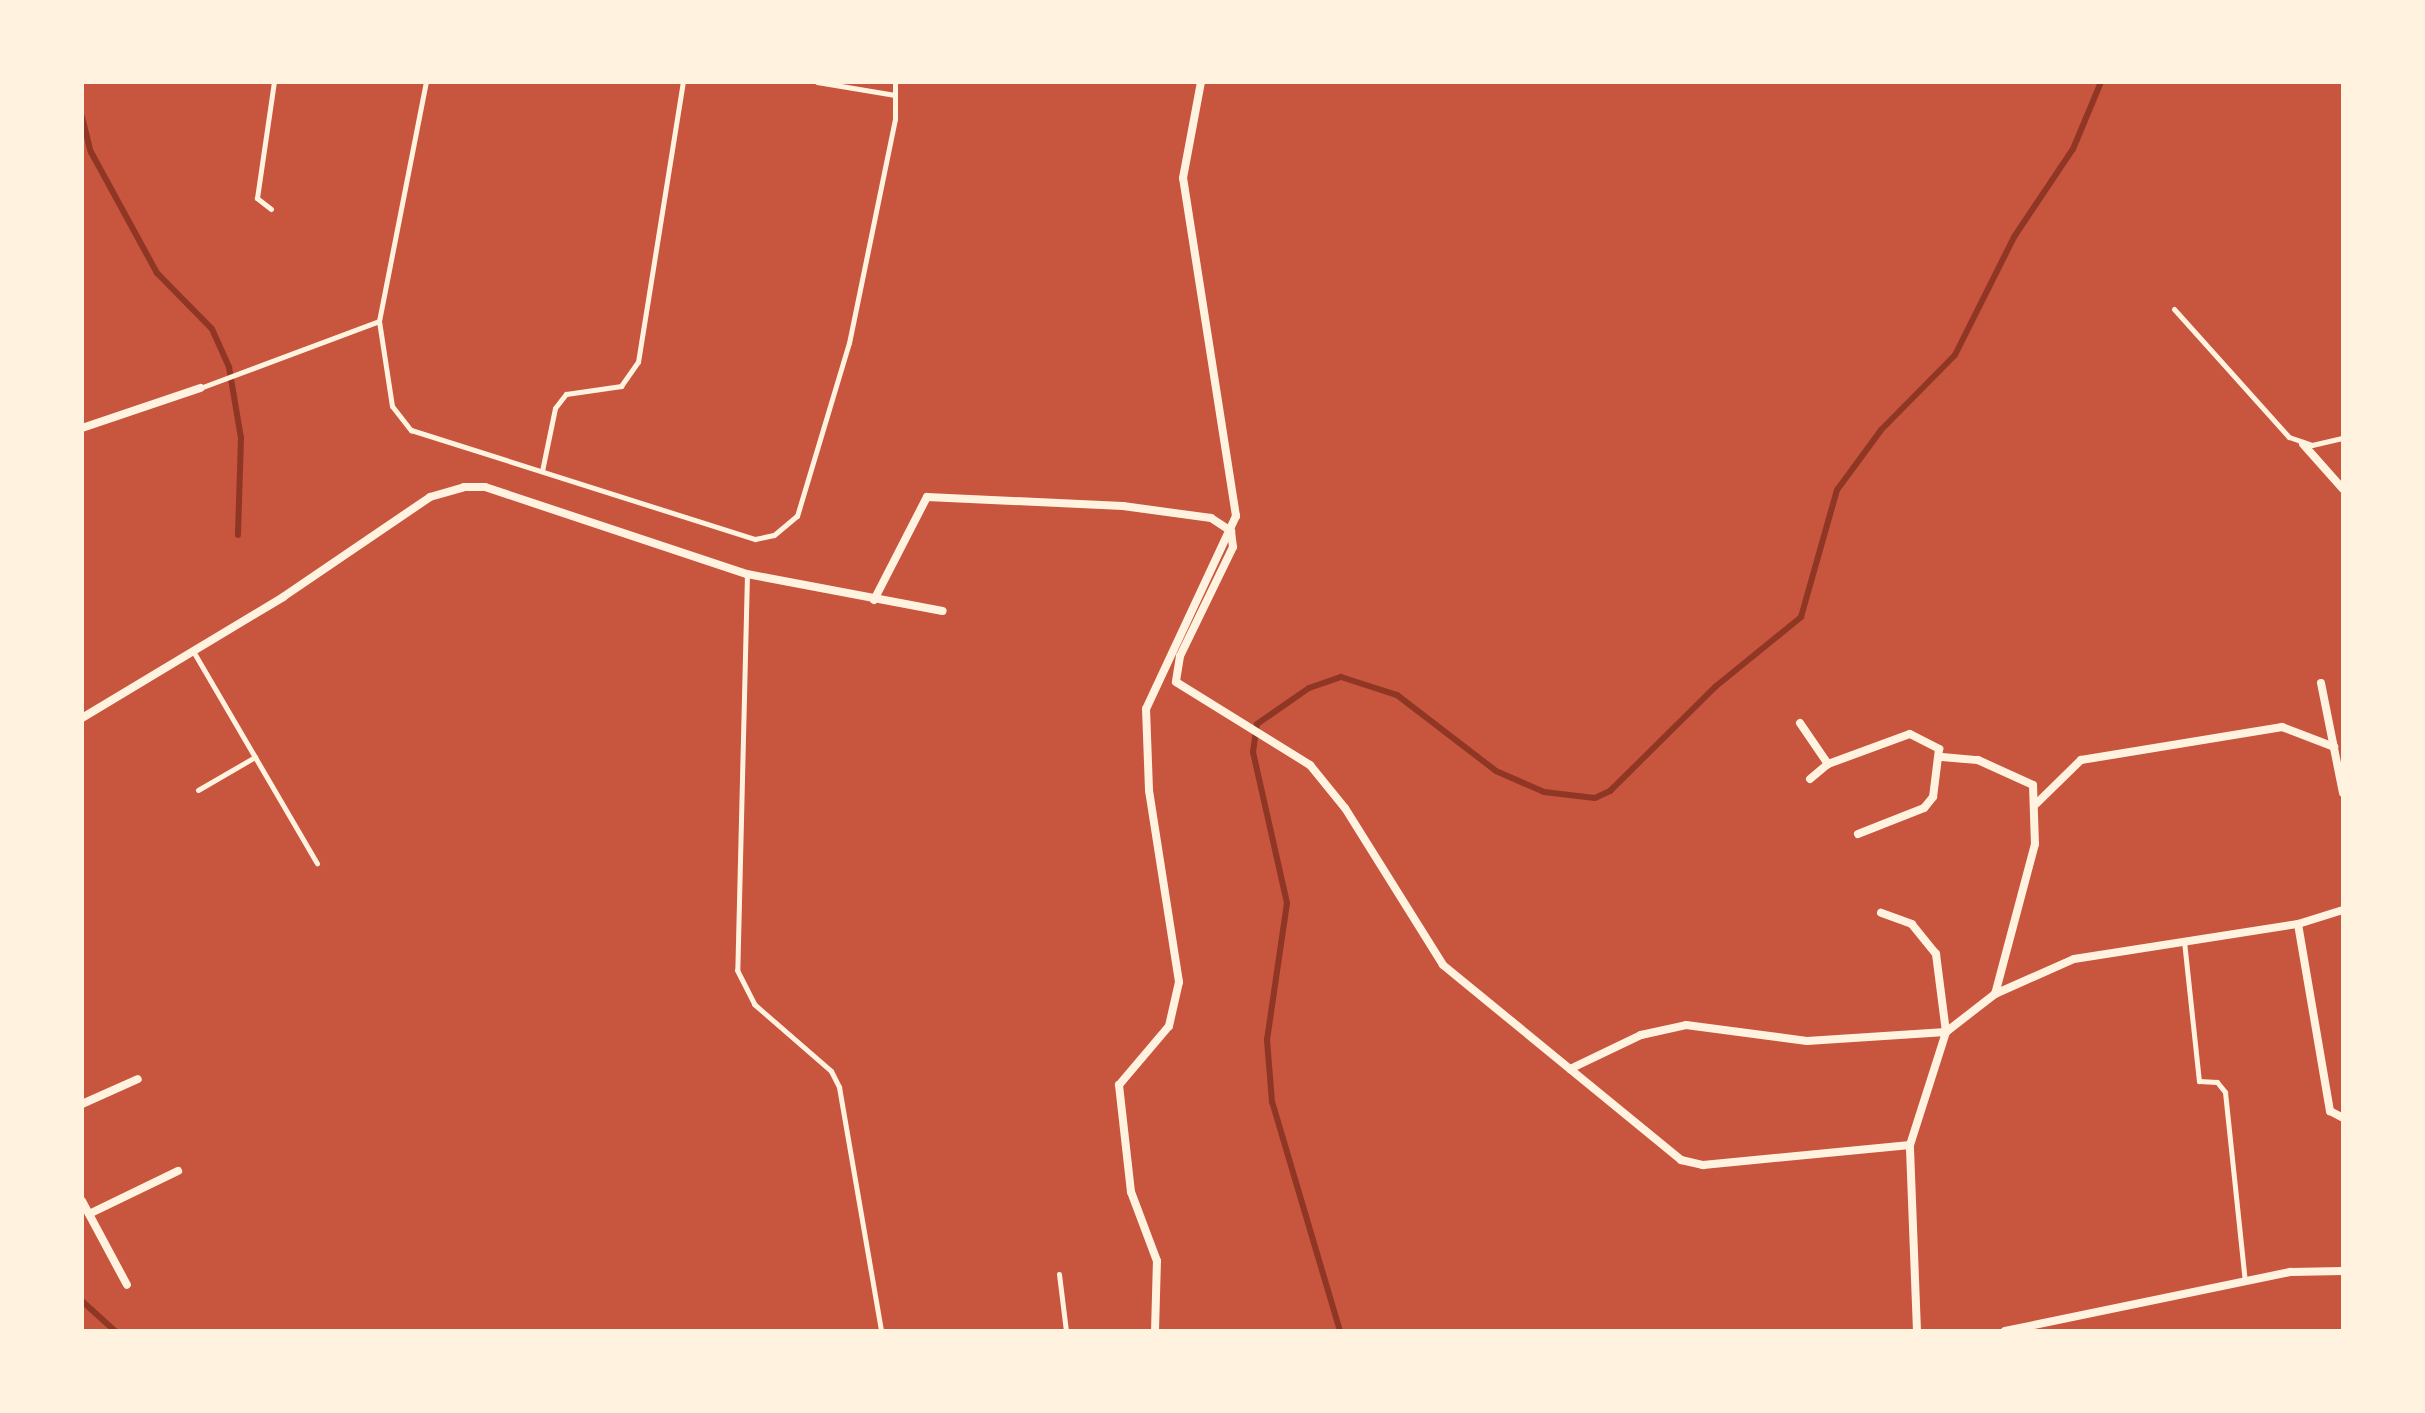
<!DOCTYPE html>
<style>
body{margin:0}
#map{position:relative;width:2425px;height:1413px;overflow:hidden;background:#c8553d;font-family:Cabin,sans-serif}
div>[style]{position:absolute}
.stream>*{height:6px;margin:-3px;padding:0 3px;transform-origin:3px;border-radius:3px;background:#8f3625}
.service>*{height:5px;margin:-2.5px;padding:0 2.5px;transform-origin:2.5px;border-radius:2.5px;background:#fff3e0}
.minor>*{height:8px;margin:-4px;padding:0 4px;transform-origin:4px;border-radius:4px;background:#fff3e0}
span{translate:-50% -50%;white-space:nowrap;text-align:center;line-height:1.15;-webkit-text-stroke:6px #fff3e0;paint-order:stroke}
.frame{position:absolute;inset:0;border:84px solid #fff3e0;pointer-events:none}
</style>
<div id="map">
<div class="stream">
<div style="left:82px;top:117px;width:36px;rotate:76deg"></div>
<div style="left:91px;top:152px;width:138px;rotate:61.4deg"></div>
<div style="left:157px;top:273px;width:78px;rotate:45.5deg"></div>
<div style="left:212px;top:329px;width:42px;rotate:65.9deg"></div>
<div style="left:229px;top:367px;width:72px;rotate:80.4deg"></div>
<div style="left:241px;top:438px;width:97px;rotate:91.8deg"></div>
<div style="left:82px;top:1301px;width:45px;rotate:42.3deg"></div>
<div style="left:1340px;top:1331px;width:239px;rotate:-106.5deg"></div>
<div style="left:1272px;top:1102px;width:62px;rotate:-94.6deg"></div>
<div style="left:1267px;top:1040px;width:138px;rotate:-81.7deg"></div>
<div style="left:1287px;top:903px;width:155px;rotate:-102.7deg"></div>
<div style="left:1253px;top:752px;width:28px;rotate:-82deg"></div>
<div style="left:1257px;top:724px;width:63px;rotate:-34.7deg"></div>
<div style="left:1309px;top:688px;width:34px;rotate:-19deg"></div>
<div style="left:1341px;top:677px;width:59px;rotate:17.8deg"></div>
<div style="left:1397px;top:695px;width:125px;rotate:37.5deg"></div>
<div style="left:1496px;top:771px;width:52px;rotate:23.6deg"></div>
<div style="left:1544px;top:792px;width:51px;rotate:6.7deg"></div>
<div style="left:1595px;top:798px;width:17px;rotate:-25deg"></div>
<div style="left:1610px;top:791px;width:148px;rotate:-44.7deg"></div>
<div style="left:1715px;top:687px;width:111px;rotate:-39.1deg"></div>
<div style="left:1801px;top:617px;width:132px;rotate:-74.2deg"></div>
<div style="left:1837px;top:490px;width:74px;rotate:-53.7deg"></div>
<div style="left:1881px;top:430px;width:105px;rotate:-45.4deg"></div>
<div style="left:1955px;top:355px;width:132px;rotate:-63.4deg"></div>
<div style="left:2014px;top:237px;width:106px;rotate:-56.2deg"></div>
<div style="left:2073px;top:149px;width:73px;rotate:-67.3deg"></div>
</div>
<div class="service">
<div style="left:817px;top:82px;width:79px;rotate:9.5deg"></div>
<div style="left:271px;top:209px;width:18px;rotate:-142deg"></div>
<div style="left:257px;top:198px;width:117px;rotate:-81.7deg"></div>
<div style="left:2174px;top:309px;width:172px;rotate:48.1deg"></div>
<div style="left:2289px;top:437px;width:24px;rotate:19deg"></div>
<div style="left:2312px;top:445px;width:32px;rotate:-13deg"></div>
<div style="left:379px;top:321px;width:244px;rotate:-78.9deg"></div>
<div style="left:200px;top:388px;width:191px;rotate:-20.5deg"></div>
<div style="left:379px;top:321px;width:86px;rotate:81.3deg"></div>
<div style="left:392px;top:406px;width:31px;rotate:52deg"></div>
<div style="left:411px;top:430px;width:361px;rotate:17.6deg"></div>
<div style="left:755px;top:539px;width:19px;rotate:-12deg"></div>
<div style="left:774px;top:535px;width:30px;rotate:-40deg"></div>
<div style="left:797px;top:516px;width:181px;rotate:-73.3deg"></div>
<div style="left:849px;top:343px;width:229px;rotate:-78.4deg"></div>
<div style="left:895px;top:119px;width:37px;rotate:-90deg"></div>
<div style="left:542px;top:471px;width:64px;rotate:-78.3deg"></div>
<div style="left:555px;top:408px;width:18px;rotate:-52deg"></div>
<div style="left:566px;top:394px;width:56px;rotate:-8.3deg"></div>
<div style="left:621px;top:386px;width:29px;rotate:-55deg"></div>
<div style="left:638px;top:362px;width:284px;rotate:-80.9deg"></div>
<div style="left:747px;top:574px;width:396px;rotate:91.4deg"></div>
<div style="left:737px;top:970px;width:38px;rotate:63deg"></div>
<div style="left:754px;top:1004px;width:102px;rotate:41deg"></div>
<div style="left:831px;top:1071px;width:18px;rotate:63deg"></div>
<div style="left:839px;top:1087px;width:248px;rotate:80.2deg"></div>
<div style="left:193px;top:651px;width:246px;rotate:59.7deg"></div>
<div style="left:198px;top:790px;width:66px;rotate:-30.1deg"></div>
<div style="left:2184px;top:941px;width:141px;rotate:83.9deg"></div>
<div style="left:2199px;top:1081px;width:18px;rotate:3deg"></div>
<div style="left:2217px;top:1082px;width:13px;rotate:51deg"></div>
<div style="left:2225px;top:1092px;width:190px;rotate:84deg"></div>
<div style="left:1059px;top:1274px;width:57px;rotate:83deg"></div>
</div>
<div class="minor">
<div style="left:82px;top:428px;width:125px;rotate:-18.7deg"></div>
<div style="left:2303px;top:444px;width:60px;rotate:48.4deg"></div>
<div style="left:874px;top:600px;width:116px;rotate:-62.8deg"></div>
<div style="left:927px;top:497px;width:196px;rotate:2.6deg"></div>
<div style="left:1123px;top:506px;width:89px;rotate:7.8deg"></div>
<div style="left:1211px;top:518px;width:24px;rotate:33deg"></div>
<div style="left:1231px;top:531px;width:16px;rotate:83deg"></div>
<div style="left:1233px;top:547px;width:121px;rotate:115.9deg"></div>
<div style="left:1180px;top:656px;width:26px;rotate:99deg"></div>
<div style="left:1176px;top:682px;width:158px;rotate:31.8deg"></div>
<div style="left:1310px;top:765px;width:55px;rotate:50.9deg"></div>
<div style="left:1345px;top:808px;width:185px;rotate:58deg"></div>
<div style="left:1443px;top:965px;width:308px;rotate:39.3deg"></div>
<div style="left:1681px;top:1160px;width:23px;rotate:13deg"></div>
<div style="left:1703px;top:1165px;width:208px;rotate:-5.5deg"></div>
<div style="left:2321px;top:683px;width:112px;rotate:78.7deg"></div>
<div style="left:82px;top:718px;width:235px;rotate:-31deg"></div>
<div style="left:283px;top:597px;width:178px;rotate:-34.2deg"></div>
<div style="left:430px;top:497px;width:35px;rotate:-16deg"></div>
<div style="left:464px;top:487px;width:21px"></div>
<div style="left:485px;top:487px;width:276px;rotate:18.4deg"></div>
<div style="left:747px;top:574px;width:199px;rotate:10.7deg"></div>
<div style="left:1800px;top:723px;width:50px;rotate:55.7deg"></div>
<div style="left:1942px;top:757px;width:36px;rotate:5deg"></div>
<div style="left:1978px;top:760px;width:60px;rotate:24.4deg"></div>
<div style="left:2033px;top:785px;width:59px;rotate:88.1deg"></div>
<div style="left:2035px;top:844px;width:155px;rotate:104.9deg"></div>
<div style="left:1810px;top:779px;width:23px;rotate:-40deg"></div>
<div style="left:1828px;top:764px;width:87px;rotate:-20.1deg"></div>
<div style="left:1910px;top:734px;width:33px;rotate:27deg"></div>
<div style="left:1939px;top:749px;width:48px;rotate:97.1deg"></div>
<div style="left:1933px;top:797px;width:14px;rotate:129deg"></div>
<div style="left:1924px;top:808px;width:71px;rotate:158.5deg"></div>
<div style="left:2036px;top:804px;width:63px;rotate:-44.4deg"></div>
<div style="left:2081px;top:760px;width:204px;rotate:-9.3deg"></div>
<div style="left:2282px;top:727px;width:56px;rotate:21deg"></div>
<div style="left:2298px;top:924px;width:190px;rotate:80.3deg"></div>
<div style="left:2330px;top:1111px;width:15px;rotate:28deg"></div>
<div style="left:1570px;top:1069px;width:79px;rotate:-25.6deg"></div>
<div style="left:1641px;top:1035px;width:46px;rotate:-12.5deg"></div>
<div style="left:1686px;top:1025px;width:122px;rotate:7.5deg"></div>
<div style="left:1807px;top:1041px;width:139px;rotate:-3.7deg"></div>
<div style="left:1946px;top:1032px;width:79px;rotate:-97.3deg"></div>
<div style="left:1936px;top:954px;width:38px;rotate:-129deg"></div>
<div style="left:1912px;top:924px;width:33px;rotate:-160deg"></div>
<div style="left:82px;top:1104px;width:61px;rotate:-24.1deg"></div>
<div style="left:82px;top:1201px;width:95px;rotate:61.8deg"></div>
<div style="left:89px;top:1214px;width:99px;rotate:-25.8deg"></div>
<div style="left:1155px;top:1331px;width:70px;rotate:-88.4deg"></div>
<div style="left:1157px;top:1261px;width:74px;rotate:-110.6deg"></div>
<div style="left:1131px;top:1192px;width:108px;rotate:-96.4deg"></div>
<div style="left:1119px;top:1085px;width:77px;rotate:-49.7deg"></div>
<div style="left:1169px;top:1026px;width:45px;rotate:-77.2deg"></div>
<div style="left:1179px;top:982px;width:194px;rotate:-98.9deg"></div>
<div style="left:1149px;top:790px;width:81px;rotate:-92.1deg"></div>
<div style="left:1146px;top:709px;width:213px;rotate:-65deg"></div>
<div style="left:1236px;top:516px;width:342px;rotate:-98.9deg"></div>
<div style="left:1183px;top:178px;width:98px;rotate:-79.4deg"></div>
<div style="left:1917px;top:1331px;width:186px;rotate:-92.2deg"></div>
<div style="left:1910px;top:1145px;width:119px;rotate:-72.3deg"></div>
<div style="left:1946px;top:1032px;width:62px;rotate:-37.8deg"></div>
<div style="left:1995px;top:994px;width:86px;rotate:-23.9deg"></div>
<div style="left:2074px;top:959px;width:227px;rotate:-8.9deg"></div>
<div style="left:2298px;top:924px;width:47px;rotate:-17.3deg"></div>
<div style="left:2005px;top:1331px;width:292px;rotate:-11.7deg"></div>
<div style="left:2291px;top:1272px;width:52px;rotate:-1.1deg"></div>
</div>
<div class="frame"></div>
</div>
